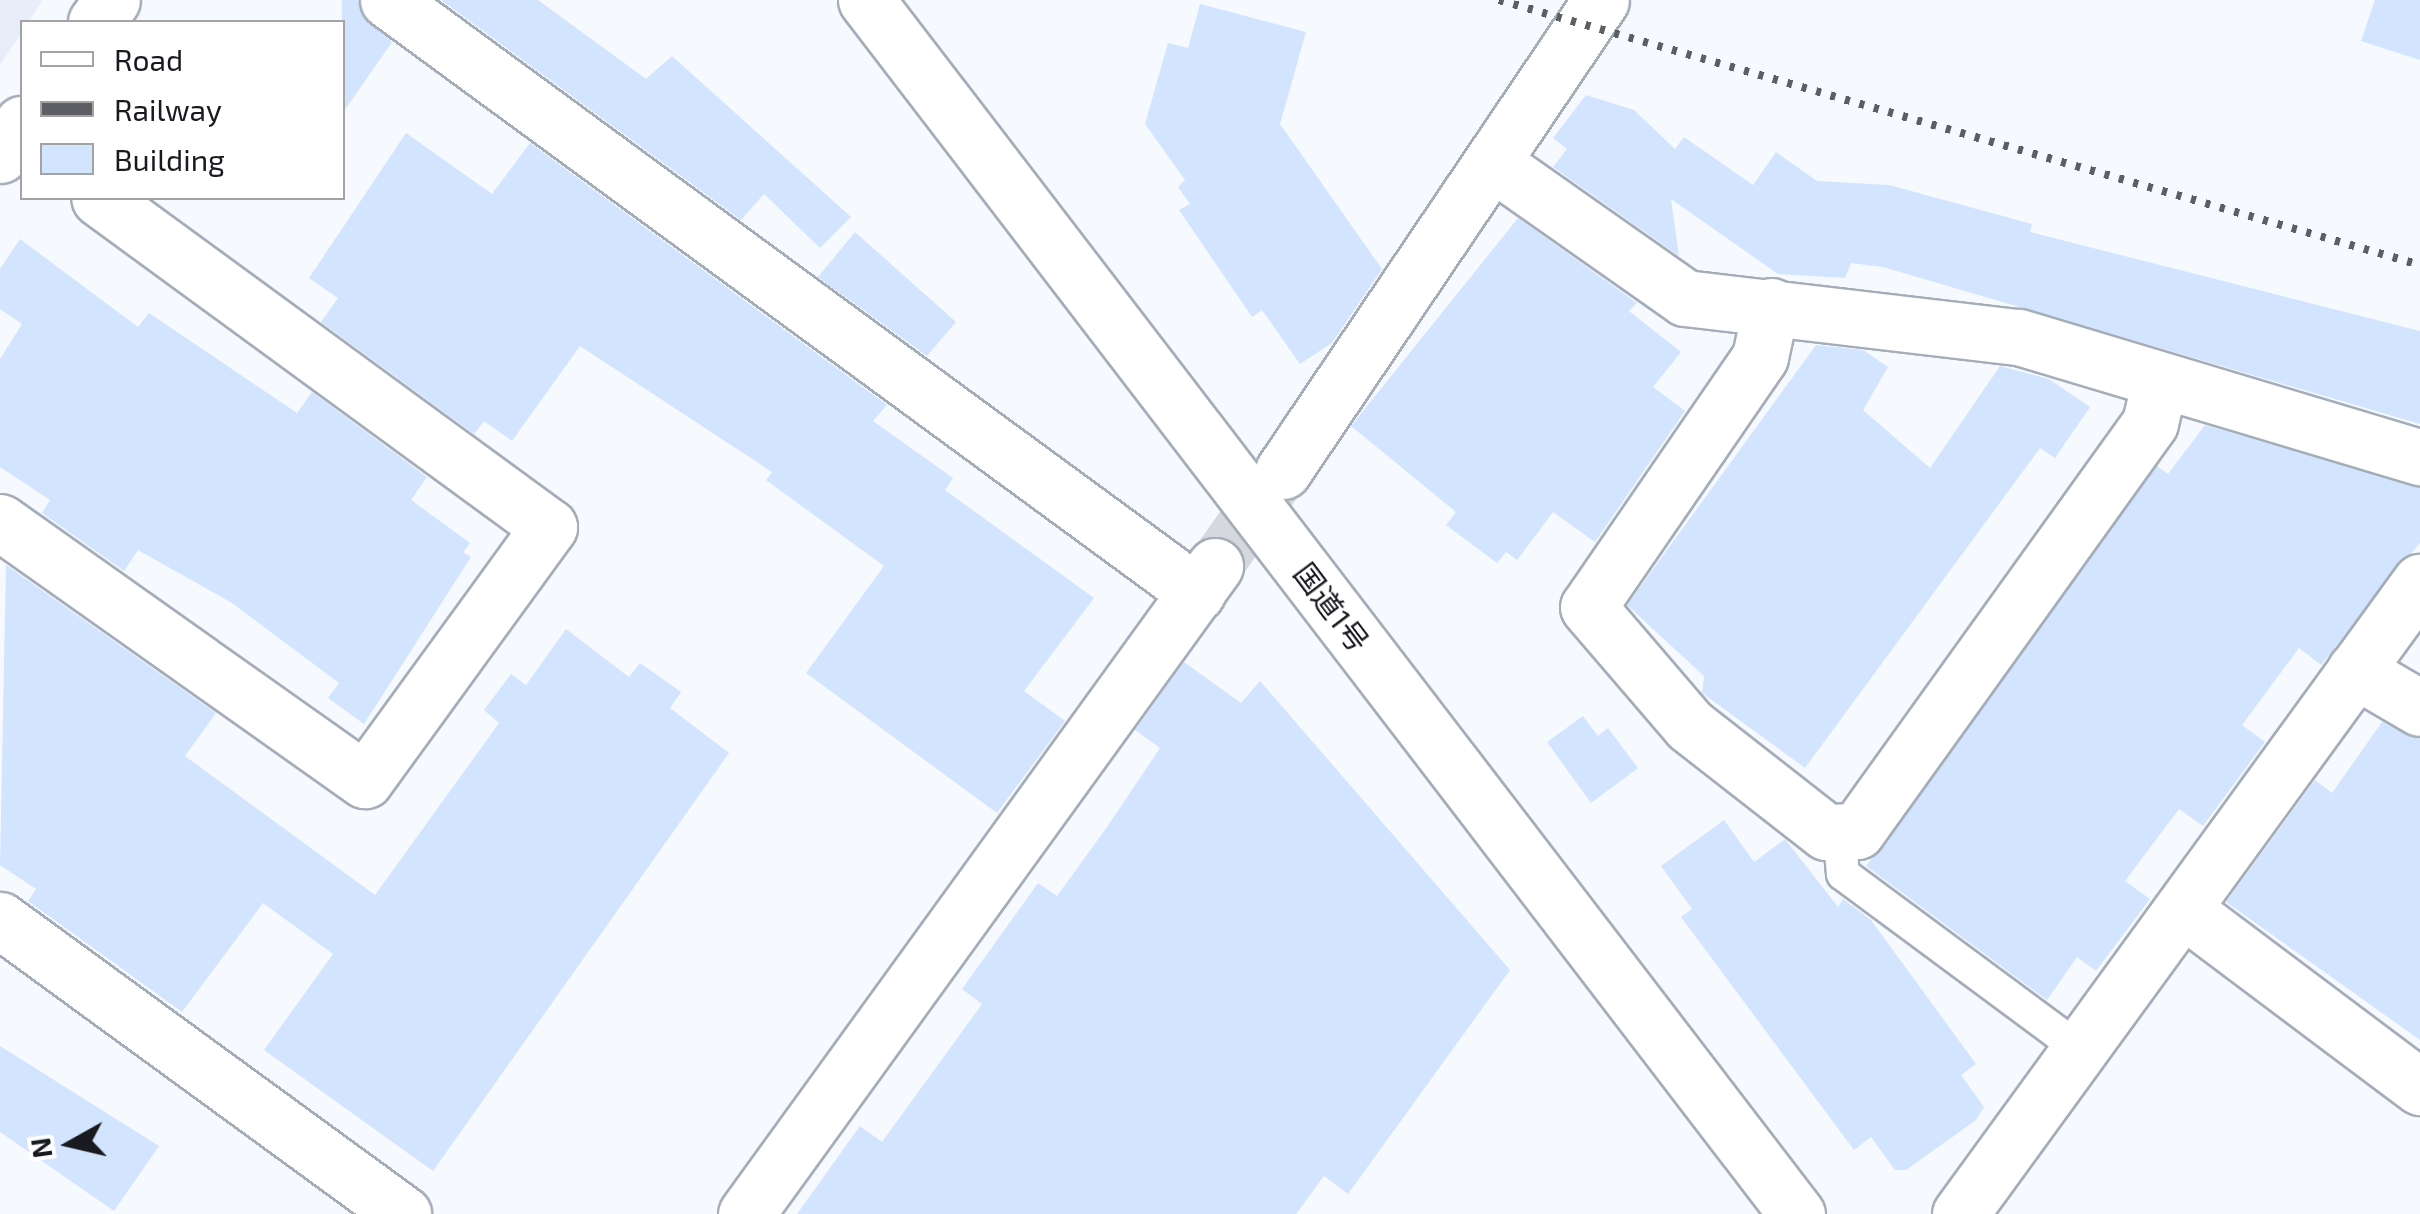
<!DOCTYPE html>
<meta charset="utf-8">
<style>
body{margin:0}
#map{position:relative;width:2420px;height:1214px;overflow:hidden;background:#f6faff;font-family:"Exo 2","Noto Sans JP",sans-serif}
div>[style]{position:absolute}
.built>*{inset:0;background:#e7eefa}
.building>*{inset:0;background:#d3e4ff}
.street-tunnel>*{height:55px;margin-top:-27.5px;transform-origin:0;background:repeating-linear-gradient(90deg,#d5d8dd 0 55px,transparent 0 83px)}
.roads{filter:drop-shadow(2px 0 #a5adb9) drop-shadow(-2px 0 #a5adb9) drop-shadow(0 2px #a5adb9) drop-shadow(0 -2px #a5adb9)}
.lane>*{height:32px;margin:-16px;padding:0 16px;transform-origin:16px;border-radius:16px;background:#fff}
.street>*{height:55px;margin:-27.5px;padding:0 27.5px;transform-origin:27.5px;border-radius:27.5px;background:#fff}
.highway>*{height:55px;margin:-27.5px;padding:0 27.5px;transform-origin:27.5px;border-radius:27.5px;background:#fff}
.rail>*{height:8px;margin-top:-4px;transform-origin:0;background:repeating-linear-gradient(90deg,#5c5e63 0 5px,transparent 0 15px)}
span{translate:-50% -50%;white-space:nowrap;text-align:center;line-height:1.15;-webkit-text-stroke:10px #fff;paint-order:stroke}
.street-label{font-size:30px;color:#181a1f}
.legend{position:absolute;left:20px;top:20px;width:325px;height:180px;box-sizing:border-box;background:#fff;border:2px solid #a3a3a5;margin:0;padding:12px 18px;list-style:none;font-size:30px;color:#181a1f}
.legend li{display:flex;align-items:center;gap:20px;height:50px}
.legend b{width:50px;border:2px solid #a3a3a5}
.north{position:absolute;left:20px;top:1094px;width:100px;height:100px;-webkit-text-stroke:8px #fff;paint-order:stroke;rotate:262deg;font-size:28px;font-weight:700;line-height:40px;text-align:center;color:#181a1f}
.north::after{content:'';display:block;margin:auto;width:35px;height:45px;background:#181a1f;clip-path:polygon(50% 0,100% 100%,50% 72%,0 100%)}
</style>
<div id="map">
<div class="built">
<div style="clip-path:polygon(0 0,43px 0,0 65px)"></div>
</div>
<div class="building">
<div style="clip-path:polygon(342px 0,357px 0,392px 42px,342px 114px)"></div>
<div style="clip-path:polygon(441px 0,538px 0,646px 79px,672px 56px,851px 217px,820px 248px,764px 194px,741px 220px)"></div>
<div style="clip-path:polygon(2375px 0,2420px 0,2420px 60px,2361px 41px)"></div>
<div style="clip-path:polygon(1200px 4px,1306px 32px,1280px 124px,1382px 269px,1332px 343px,1300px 364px,1262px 310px,1252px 317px,1179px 210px,1190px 204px,1178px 187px,1185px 180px,1145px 124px,1168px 43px,1188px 48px)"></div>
<div style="clip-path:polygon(1586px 95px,1634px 110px,1675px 149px,1684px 137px,1753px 185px,1776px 152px,1817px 181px,1889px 185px,2032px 224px,2030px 232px,2420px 331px,2420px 424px,1883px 267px,1851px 263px,1845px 278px,1778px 274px,1671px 199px,1679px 256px,1553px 167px,1567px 149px,1553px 138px)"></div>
<div style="clip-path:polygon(406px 133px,492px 194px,530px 143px,887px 405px,873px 421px,953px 478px,945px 490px,1094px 598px,1024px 691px,1065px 721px,997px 813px,806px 673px,884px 566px,766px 480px,772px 472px,580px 346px,512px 441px,484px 421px,474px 434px,321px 322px,338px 298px,309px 278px)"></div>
<div style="clip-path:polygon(1518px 218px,1637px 303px,1629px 311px,1681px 352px,1653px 387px,1685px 411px,1595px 542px,1553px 512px,1517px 560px,1506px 552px,1497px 563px,1446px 525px,1456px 512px,1351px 426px)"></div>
<div style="clip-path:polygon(855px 232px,956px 322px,927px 356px,818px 277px)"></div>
<div style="clip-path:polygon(20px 239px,138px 327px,149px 313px,297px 413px,312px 392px,427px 477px,411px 500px,470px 543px,463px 552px,471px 557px,364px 724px,328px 698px,339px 683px,232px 603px,138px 550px,124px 571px,42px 513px,50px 500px,0 467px,0 359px,22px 324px,0 309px,0 269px)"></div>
<div style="clip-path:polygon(1816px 345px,1863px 350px,1888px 367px,1863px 410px,1930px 468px,2000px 366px,2049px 379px,2090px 407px,2055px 458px,2040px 448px,1805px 768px,1702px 693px,1704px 676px,1627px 605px)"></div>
<div style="clip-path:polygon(2205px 425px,2420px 487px,2420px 543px,2321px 665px,2299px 648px,2242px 725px,2265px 742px,2203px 826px,2179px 809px,2125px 881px,2150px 899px,2096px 971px,2077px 957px,2047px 1000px,1866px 866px,2157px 466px,2168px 474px)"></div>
<div style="clip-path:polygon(6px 565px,216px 713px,185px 756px,375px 895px,499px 723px,484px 710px,511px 674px,526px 685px,566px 629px,629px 677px,640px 663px,681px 692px,670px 708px,729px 753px,433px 1171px,264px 1050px,333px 954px,263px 903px,182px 1012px,28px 901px,36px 889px,0 865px)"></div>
<div style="clip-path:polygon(1184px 662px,1241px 703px,1260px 681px,1510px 970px,1348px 1194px,1324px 1176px,1296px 1214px,797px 1214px,860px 1126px,882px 1142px,982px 1004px,962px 989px,1038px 883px,1057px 896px,1107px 827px,1160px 748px,1135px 730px)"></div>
<div style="clip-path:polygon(1583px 716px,1598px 736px,1608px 728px,1638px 768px,1591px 803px,1547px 742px)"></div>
<div style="clip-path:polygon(2382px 722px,2420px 739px,2420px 1040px,2226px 902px,2315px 780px,2332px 793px)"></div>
<div style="clip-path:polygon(1724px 820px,1754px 862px,1785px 839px,1838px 907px,1843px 899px,1871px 920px,1976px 1064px,1961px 1075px,1984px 1107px,1976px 1120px,1906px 1170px,1895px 1170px,1871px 1137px,1854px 1150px,1681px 917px,1692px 909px,1661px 866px)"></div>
<div style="clip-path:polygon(0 1046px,159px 1146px,114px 1211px,0 1132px)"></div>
</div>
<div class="street-tunnel">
<div style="left:1215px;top:566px;width:116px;rotate:-54.8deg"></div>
</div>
<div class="roads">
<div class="lane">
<div style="left:1839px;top:832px;width:42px;rotate:84.6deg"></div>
<div style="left:1843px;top:874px;width:296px;rotate:36.5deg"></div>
</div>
<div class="street">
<div style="left:388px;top:0;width:1003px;rotate:36.24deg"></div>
<div style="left:96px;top:22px;width:27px;rotate:-54deg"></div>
<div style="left:0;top:155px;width:38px;rotate:-55deg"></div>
<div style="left:1496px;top:165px;width:231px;rotate:35.1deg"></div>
<div style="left:1685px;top:298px;width:336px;rotate:6.7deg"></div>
<div style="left:2019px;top:337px;width:419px;rotate:16.7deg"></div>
<div style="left:1771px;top:306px;width:52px;rotate:102.2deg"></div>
<div style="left:1760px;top:357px;width:303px;rotate:124.5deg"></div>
<div style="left:1588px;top:607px;width:155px;rotate:49.4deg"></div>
<div style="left:1689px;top:725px;width:174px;rotate:38deg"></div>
<div style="left:1826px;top:832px;width:31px;rotate:-2deg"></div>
<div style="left:1857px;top:831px;width:502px;rotate:-54.32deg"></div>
<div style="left:2150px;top:423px;width:44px;rotate:-76.9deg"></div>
<div style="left:1283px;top:471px;width:568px;rotate:-55.97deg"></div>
<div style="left:0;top:522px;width:447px;rotate:35.3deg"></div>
<div style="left:365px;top:780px;width:313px;rotate:-54deg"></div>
<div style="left:549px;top:527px;width:557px;rotate:-143.83deg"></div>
<div style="left:2355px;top:670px;width:75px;rotate:30.3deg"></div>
<div style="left:2184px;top:910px;width:295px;rotate:36.9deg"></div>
<div style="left:0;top:920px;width:499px;rotate:36.1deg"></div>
<div style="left:746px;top:1214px;width:800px;rotate:-54.1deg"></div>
<div style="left:1960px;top:1214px;width:782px;rotate:-53.95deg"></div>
</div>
<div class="highway">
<div style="left:866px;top:0;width:1530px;rotate:52.52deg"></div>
</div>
</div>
<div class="rail">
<div style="left:1499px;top:0;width:958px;rotate:16.05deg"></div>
</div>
<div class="street-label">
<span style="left:1332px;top:607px;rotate:53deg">国道1号</span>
</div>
<ul class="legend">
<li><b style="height:12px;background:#fff"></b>Road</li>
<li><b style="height:12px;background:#5c5e63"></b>Railway</li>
<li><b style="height:28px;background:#d3e4ff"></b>Building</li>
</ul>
<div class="north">N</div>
</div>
